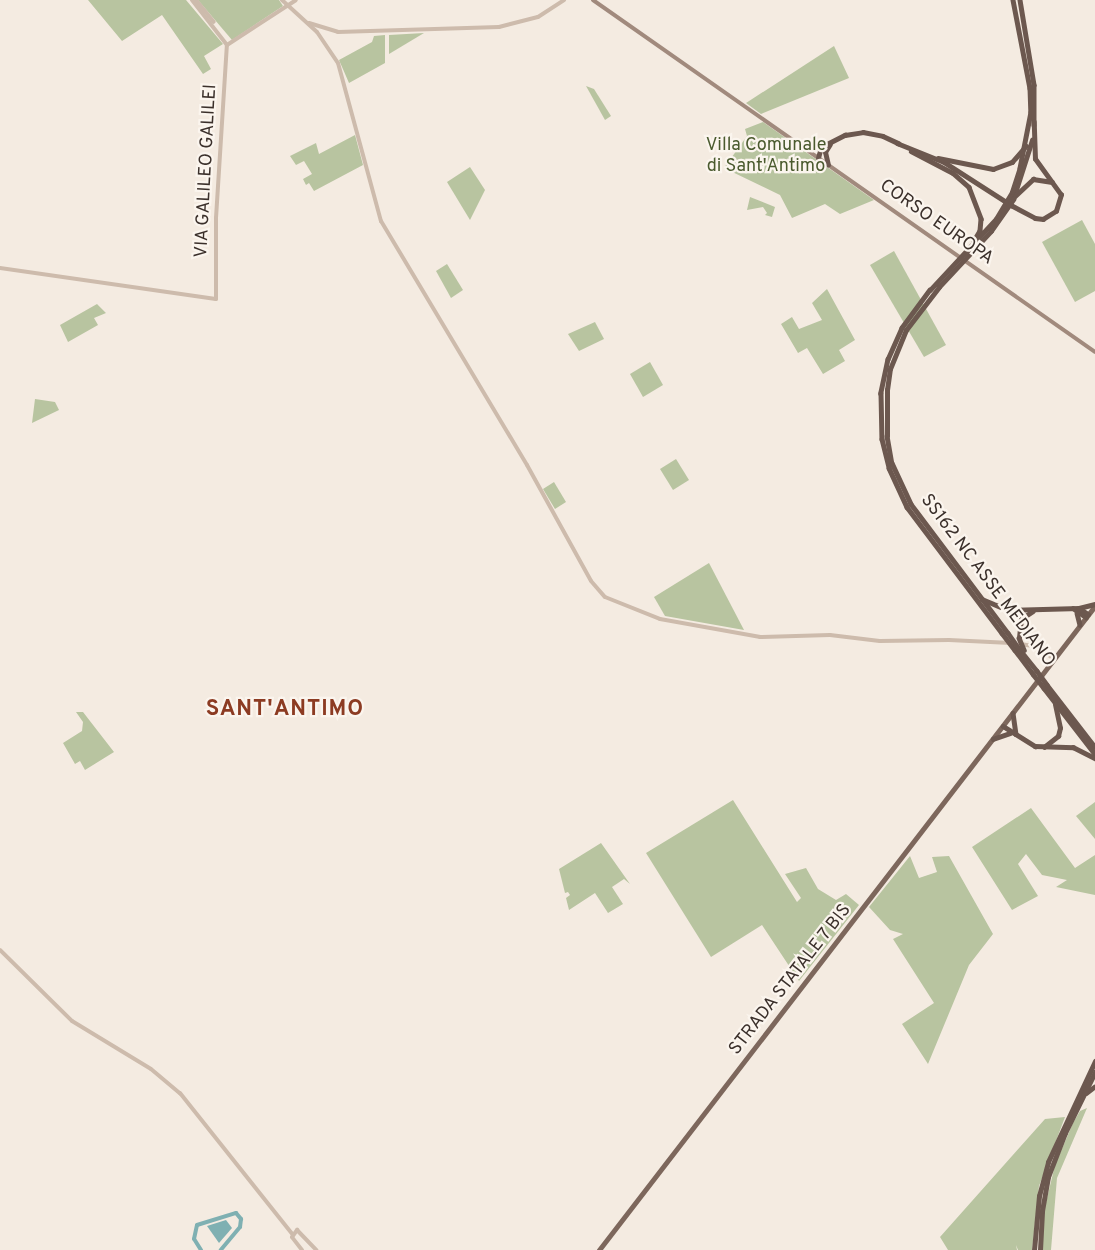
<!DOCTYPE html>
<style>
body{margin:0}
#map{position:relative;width:1095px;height:1250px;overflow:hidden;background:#f4ebe1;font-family:Overpass,sans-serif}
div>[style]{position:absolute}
.green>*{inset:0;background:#b8c4a0}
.water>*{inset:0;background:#7fb0b2}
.canal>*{height:4px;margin:-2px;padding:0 2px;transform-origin:2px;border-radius:2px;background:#7fb0b2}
.tertiary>*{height:4px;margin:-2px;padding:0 2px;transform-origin:2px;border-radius:2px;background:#cdbbac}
.secondary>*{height:4px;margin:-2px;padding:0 2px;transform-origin:2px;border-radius:2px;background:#a18a7d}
.primary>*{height:4.5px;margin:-2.25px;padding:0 2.25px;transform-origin:2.25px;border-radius:2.25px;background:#7d675c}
.trunk>*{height:4.5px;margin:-2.25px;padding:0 2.25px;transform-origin:2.25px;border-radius:2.25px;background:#6c584f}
.trunk-bridge>*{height:4.5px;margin:-2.25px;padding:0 2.25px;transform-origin:2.25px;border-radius:2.25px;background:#6c584f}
span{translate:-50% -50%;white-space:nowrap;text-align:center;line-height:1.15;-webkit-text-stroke:4.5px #fbf5ee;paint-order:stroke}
.park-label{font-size:18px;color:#4a5a2e}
.street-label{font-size:18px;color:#3b302b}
.district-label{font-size:22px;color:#8c3b22;font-weight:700;letter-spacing:1px}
</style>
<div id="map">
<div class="green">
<div style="clip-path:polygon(88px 0,186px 0,223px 44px,204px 56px,211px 69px,203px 74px,162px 15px,122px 41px)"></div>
<div style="clip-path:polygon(198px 0,279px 0,283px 6px,232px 40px)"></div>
<div style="clip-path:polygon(424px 33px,389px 54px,389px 35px)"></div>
<div style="clip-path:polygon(385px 35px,385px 63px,349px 83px,339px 60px,372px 42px,374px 36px)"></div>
<div style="clip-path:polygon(834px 46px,849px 78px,761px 114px,746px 103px)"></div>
<div style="clip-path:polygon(586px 86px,594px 89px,611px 116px,605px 120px)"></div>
<div style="clip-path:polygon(763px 122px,874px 200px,840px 214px,825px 204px,792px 218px,780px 195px,724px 168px,747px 136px,745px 129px)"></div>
<div style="clip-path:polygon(355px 135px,363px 165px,314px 191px,309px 183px,306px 185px,303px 179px,312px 174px,304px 161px,296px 165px,290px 156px,316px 143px,319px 154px)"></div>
<div style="clip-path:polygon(470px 167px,485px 190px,470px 220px,447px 182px)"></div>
<div style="clip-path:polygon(750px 197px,775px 207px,772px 217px,765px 215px,767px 213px,763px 207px,747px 210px)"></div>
<div style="clip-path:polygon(1082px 220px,1095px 244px,1095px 291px,1075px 302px,1042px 242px)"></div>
<div style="clip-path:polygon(894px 251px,946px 345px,924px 357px,870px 265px)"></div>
<div style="clip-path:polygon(447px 264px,463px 290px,451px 298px,436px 271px)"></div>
<div style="clip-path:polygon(827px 289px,855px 340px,839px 350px,845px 361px,823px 374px,807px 348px,798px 353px,781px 324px,792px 317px,799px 329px,822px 320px,812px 303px)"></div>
<div style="clip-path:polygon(97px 304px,106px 313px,94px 318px,98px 325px,68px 342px,60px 325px)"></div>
<div style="clip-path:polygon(595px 322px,604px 339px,579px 351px,568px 334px)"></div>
<div style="clip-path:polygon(650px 362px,663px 385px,643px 397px,630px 374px)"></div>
<div style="clip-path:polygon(35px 399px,55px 402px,59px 410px,32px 423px)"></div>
<div style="clip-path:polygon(676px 459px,689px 480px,673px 490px,660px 469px)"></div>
<div style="clip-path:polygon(554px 482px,566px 502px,555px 509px,543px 489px)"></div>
<div style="clip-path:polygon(709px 563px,744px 630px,665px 616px,654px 597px)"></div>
<div style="clip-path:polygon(76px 712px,83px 712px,114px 752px,85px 770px,80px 761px,75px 764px,63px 743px,82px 731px,83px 722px)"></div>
<div style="clip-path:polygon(733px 800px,797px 902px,801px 898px,785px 874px,806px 868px,818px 889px,836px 900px,846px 894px,859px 905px,799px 981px,762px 925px,711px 957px,646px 853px)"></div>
<div style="clip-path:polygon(1095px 802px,1095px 839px,1076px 816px)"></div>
<div style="clip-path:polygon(1031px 808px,1075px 868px,1095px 855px,1095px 895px,1056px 887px,1067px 880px,1042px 875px,1026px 854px,1018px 864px,1038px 896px,1012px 910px,972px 847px)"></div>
<div style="clip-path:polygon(601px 843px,630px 884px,624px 879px,612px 887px,623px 904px,608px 913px,595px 893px,569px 910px,566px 898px,570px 895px,568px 892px,565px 893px,559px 869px)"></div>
<div style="clip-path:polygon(910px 856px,919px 878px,937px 872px,932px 857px,949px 856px,993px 934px,969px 965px,928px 1064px,902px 1024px,934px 1003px,893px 939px,903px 934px,890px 930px,869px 907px)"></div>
<div style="clip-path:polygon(1087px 1108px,1057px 1178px,1051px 1250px,1041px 1250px,1043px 1215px,1055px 1165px,1073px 1123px,1080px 1111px)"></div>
<div style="clip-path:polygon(1065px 1117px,1039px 1186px,1032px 1250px,1018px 1250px,1016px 1245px,1017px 1250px,948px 1250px,940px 1237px,1045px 1119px)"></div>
</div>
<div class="water">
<div style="clip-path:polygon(226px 1220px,232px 1228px,219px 1243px,207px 1226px)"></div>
</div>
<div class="canal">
<div style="left:201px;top:1250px;width:13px;rotate:-122deg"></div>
<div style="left:194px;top:1239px;width:14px;rotate:-78deg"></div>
<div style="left:197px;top:1225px;width:41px;rotate:-17.1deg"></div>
<div style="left:236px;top:1213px;width:8px;rotate:50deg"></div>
<div style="left:241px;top:1219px;width:8px;rotate:97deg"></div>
<div style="left:240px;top:1227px;width:30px;rotate:130deg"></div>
</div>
<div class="tertiary">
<div style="left:196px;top:0;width:28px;rotate:51deg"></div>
<div style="left:282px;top:0;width:47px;rotate:42.4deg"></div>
<div style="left:317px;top:32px;width:37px;rotate:56deg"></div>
<div style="left:338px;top:63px;width:164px;rotate:74.8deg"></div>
<div style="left:381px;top:221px;width:284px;rotate:59.1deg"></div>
<div style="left:527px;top:465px;width:132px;rotate:61.1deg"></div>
<div style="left:591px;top:581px;width:21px;rotate:49deg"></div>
<div style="left:605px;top:597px;width:59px;rotate:21.8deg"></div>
<div style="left:660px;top:619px;width:102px;rotate:10.2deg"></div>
<div style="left:760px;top:637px;width:70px;rotate:-1.6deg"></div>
<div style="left:830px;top:635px;width:50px;rotate:6.8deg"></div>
<div style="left:880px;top:641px;width:69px;rotate:-0.8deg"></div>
<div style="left:949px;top:640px;width:62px;rotate:2.8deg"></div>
<div style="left:309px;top:23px;width:30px;rotate:17deg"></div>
<div style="left:338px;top:32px;width:161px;rotate:-1.8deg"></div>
<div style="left:499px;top:27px;width:40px;rotate:-14.4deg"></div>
<div style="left:538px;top:17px;width:31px;rotate:-33deg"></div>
<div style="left:227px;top:45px;width:82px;rotate:-33.1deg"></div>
<div style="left:0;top:268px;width:218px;rotate:8.2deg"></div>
<div style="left:216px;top:299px;width:81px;rotate:-90deg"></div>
<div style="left:216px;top:218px;width:173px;rotate:-86.4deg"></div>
<div style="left:227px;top:45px;width:57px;rotate:-127.9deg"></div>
<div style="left:1020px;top:644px;width:18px;rotate:9deg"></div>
<div style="left:1038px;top:647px;width:20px;rotate:37deg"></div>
<div style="left:0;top:950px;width:101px;rotate:44.6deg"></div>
<div style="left:72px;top:1021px;width:92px;rotate:31.3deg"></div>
<div style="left:151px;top:1069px;width:38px;rotate:40deg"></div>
<div style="left:180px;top:1093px;width:180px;rotate:51.5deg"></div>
<div style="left:302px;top:1250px;width:16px;rotate:-128deg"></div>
<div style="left:292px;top:1237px;width:9px;rotate:-54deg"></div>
<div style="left:297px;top:1230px;width:28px;rotate:46deg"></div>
</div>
<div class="secondary">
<div style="left:593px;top:0;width:613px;rotate:35.04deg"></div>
</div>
<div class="primary">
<div style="left:599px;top:1250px;width:813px;rotate:-52.4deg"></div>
</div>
<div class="trunk">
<div style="left:1013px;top:0;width:90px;rotate:79.1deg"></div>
<div style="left:1030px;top:88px;width:24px;rotate:88deg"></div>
<div style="left:1031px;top:112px;width:57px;rotate:101.1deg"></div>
<div style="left:1020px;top:0;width:86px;rotate:80.6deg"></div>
<div style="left:1034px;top:85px;width:40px;rotate:90deg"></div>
<div style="left:897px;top:143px;width:51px;rotate:22deg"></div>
<div style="left:944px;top:162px;width:80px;rotate:32.7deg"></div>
<div style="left:1011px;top:205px;width:27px;rotate:28deg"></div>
<div style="left:1035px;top:218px;width:8px;rotate:7deg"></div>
<div style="left:1043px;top:219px;width:15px;rotate:-32deg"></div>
<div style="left:1056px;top:211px;width:17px;rotate:-73deg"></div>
<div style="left:1061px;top:195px;width:44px;rotate:-125.8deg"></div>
<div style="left:1035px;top:159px;width:37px;rotate:-92deg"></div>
<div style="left:804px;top:148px;width:17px;rotate:-3deg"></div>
<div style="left:821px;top:147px;width:27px;rotate:-27deg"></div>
<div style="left:845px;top:135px;width:18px;rotate:-9deg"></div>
<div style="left:863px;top:132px;width:20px;rotate:11deg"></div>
<div style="left:883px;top:136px;width:17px;rotate:25deg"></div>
<div style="left:911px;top:151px;width:47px;rotate:27.6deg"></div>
<div style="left:953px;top:173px;width:21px;rotate:41deg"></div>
<div style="left:969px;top:187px;width:34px;rotate:69deg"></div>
<div style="left:981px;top:219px;width:12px;rotate:95deg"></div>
<div style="left:980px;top:231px;width:12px;rotate:121deg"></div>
<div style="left:818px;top:158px;width:11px;rotate:-75deg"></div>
<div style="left:938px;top:158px;width:56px;rotate:11.3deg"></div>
<div style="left:993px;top:169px;width:20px;rotate:-20deg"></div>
<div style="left:1012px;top:162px;width:21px;rotate:-49deg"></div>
<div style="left:828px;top:165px;width:13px;rotate:-103deg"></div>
<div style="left:825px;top:152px;width:9px;rotate:-58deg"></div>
<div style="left:1015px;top:196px;width:25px;rotate:-43deg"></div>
<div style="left:1033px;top:179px;width:19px;rotate:9deg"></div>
<div style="left:1013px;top:199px;width:62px;rotate:-72.1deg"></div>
<div style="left:930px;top:290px;width:47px;rotate:126.4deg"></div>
<div style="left:902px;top:328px;width:34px;rotate:114deg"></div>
<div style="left:888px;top:359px;width:35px;rotate:102deg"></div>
<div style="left:881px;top:393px;width:46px;rotate:88.8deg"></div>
<div style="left:882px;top:439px;width:30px;rotate:76deg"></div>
<div style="left:889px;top:468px;width:43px;rotate:65.2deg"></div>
<div style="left:907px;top:507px;width:158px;rotate:53deg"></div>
<div style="left:887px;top:436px;width:27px;rotate:80deg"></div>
<div style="left:892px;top:463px;width:45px;rotate:65.1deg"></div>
<div style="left:911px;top:504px;width:161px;rotate:53.1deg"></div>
<div style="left:982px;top:599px;width:28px;rotate:23deg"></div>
<div style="left:1008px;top:610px;width:71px;rotate:-1.6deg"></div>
<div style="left:1079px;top:608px;width:16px;rotate:-14deg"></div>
<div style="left:1073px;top:608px;width:16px;rotate:35deg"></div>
<div style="left:1079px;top:608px;width:11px;rotate:34deg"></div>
<div style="left:1077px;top:613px;width:12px;rotate:76deg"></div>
<div style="left:1019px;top:638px;width:19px;rotate:-84deg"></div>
<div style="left:1021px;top:619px;width:14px;rotate:-34deg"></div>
<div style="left:1015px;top:650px;width:30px;rotate:53deg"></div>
<div style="left:1020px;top:650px;width:27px;rotate:51deg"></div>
<div style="left:1047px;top:685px;width:78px;rotate:52.3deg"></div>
<div style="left:1044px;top:688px;width:83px;rotate:52.3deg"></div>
<div style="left:1013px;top:713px;width:21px;rotate:82deg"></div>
<div style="left:1003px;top:726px;width:38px;rotate:32deg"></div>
<div style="left:1035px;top:746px;width:38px;rotate:2deg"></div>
<div style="left:1073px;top:747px;width:25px;rotate:27deg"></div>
<div style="left:993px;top:739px;width:18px;rotate:-19deg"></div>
<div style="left:1044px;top:747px;width:18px;rotate:-38deg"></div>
<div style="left:1058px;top:736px;width:8px;rotate:-76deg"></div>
<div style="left:1060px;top:728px;width:24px;rotate:-102deg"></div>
<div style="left:1086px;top:1093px;width:10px;rotate:-37deg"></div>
<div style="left:1034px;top:1250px;width:54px;rotate:-84.7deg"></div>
<div style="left:1039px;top:1196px;width:35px;rotate:-75deg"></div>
<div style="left:1048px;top:1162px;width:111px;rotate:-65deg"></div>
<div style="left:1040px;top:1250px;width:39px;rotate:-87deg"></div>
<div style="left:1042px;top:1211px;width:35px;rotate:-80deg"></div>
<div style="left:1048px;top:1177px;width:47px;rotate:-68.9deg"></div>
<div style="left:1065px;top:1133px;width:68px;rotate:-63.8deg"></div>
</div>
<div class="trunk-bridge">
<div style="left:930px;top:290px;width:97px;rotate:-47.1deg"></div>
<div style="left:996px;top:219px;width:31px;rotate:-59deg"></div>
<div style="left:1012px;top:192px;width:25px;rotate:-72deg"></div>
<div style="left:887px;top:436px;width:46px;rotate:-90deg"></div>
<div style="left:887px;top:390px;width:21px;rotate:-82deg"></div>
<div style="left:890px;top:369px;width:42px;rotate:-67.7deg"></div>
<div style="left:906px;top:330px;width:54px;rotate:-52.5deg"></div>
<div style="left:939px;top:287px;width:76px;rotate:-47.1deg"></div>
<div style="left:991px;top:231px;width:39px;rotate:-55deg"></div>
<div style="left:1002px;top:633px;width:21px;rotate:53deg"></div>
<div style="left:1008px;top:633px;width:21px;rotate:55deg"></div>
<div style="left:1019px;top:638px;width:13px;rotate:67deg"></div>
<div style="left:1037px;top:671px;width:17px;rotate:54deg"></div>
<div style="left:1033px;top:674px;width:18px;rotate:52deg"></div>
</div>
<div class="park-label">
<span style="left:766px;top:157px">Villa Comunale<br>di Sant'Antimo</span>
</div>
<div class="street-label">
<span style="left:207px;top:171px;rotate:-87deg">VIA GALILEO GALILEI</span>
<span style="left:936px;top:223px;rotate:35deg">CORSO EUROPA</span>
<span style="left:987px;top:581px;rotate:53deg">SS162 NC ASSE MEDIANO</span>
<span style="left:791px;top:980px;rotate:-52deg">STRADA STATALE 7 BIS</span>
</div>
<div class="district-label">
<span style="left:285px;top:710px">SANT'ANTIMO</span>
</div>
</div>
